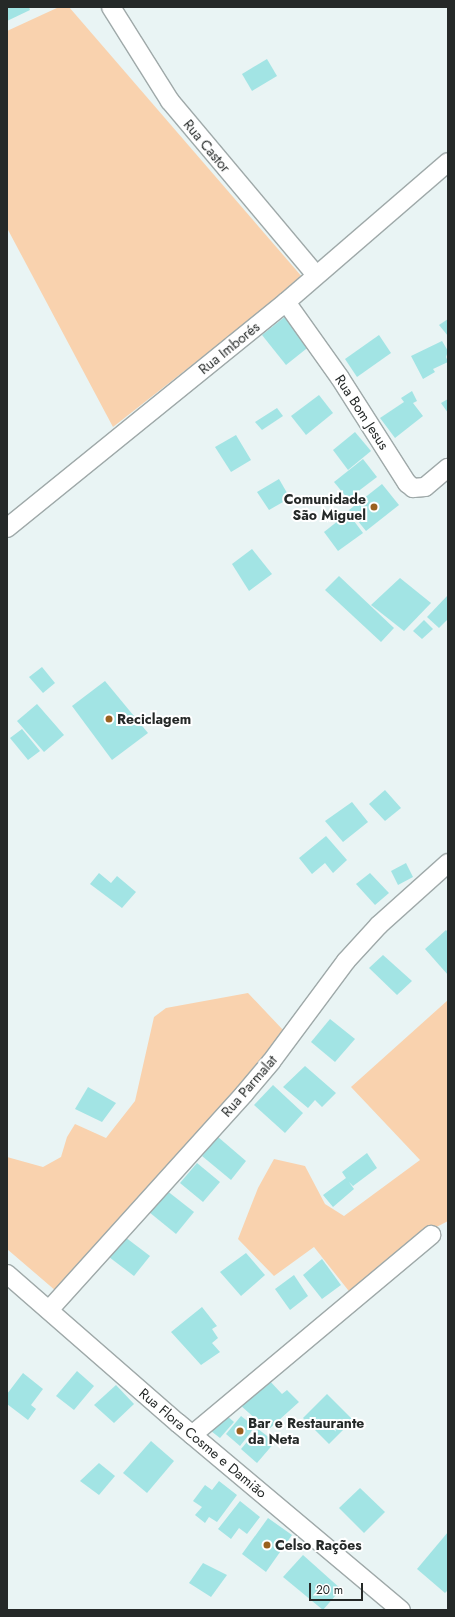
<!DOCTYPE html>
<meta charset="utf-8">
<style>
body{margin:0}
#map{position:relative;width:455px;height:1617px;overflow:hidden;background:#e9f4f4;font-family:Jost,sans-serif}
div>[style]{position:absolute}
.green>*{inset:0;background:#f9d2ae}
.building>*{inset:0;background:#a2e4e4}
.roads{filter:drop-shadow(1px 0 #9fa9a9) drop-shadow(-1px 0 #9fa9a9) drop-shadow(0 1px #9fa9a9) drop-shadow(0 -1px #9fa9a9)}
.minor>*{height:18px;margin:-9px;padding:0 9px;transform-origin:9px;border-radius:9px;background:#fff}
.dots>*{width:11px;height:11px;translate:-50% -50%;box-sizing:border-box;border:2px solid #fff;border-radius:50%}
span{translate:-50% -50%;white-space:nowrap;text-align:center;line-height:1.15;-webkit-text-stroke:4px #fff;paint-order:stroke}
.street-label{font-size:14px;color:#252928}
.poi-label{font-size:14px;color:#252928;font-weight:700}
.right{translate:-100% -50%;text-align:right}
.left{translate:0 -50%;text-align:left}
.frame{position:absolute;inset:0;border:8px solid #252928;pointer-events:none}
.scale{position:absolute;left:309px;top:1583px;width:54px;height:18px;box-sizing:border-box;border:2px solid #252928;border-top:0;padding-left:5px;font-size:12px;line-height:14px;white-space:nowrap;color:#252928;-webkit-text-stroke:3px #fff;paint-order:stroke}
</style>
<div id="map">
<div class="green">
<div style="clip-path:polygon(59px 7px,69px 7px,303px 278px,113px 427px,7px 228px,7px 31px)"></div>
<div style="clip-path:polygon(248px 993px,284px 1031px,185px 1152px,56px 1291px,7px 1249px,7px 1157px,43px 1167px,61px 1157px,67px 1137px,75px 1124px,106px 1138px,135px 1101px,154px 1017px,166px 1008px)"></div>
<div style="clip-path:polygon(448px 1000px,448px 1221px,427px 1232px,352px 1295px,314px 1247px,274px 1276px,238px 1239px,258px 1188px,274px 1159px,305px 1166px,325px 1204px,344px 1216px,420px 1160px,351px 1087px)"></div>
</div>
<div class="building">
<div style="clip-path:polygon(7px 7px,29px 7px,30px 10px,7px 21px)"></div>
<div style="clip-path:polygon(267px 59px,277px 76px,252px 91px,242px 74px)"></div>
<div style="clip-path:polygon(287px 315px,311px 345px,286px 365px,262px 335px)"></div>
<div style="clip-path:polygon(448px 319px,448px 336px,439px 325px)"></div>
<div style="clip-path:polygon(379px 335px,391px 353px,357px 377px,345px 359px)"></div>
<div style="clip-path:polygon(442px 341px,448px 351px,446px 357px,448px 362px,433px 369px,435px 372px,423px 379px,411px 356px)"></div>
<div style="clip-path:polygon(412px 391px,417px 401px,413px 403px,423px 416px,395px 438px,380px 418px,404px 402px,401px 398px)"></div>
<div style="clip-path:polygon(319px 395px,333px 413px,306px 435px,291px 416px)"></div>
<div style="clip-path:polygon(448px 399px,448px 413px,441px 403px)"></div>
<div style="clip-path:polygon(277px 408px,283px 416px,262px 430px,255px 422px)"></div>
<div style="clip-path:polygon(355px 432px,371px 451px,348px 470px,333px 450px)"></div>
<div style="clip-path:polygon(236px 435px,251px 460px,231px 472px,215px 447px)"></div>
<div style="clip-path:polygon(363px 459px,377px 477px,348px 499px,334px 482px)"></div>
<div style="clip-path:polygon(279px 479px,290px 498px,269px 510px,257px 492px)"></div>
<div style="clip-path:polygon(382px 484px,399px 505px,366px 531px,349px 510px)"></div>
<div style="clip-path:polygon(348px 513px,363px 533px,338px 551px,324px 532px)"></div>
<div style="clip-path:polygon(252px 549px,272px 574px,249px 591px,232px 564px)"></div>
<div style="clip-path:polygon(339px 576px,394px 628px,381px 642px,325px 590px)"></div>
<div style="clip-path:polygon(400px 578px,431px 603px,404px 631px,371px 605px)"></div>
<div style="clip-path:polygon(448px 595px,448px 619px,439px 628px,427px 617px)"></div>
<div style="clip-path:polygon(424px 620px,433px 629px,422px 639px,413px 631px)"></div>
<div style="clip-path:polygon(42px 667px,55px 683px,43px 693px,29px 677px)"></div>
<div style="clip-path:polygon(105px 681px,148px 733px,112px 760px,72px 706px)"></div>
<div style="clip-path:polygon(37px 704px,64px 735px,44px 752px,17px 721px)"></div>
<div style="clip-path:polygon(22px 729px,40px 751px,28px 760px,10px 738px)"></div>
<div style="clip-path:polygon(385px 790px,401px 808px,385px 821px,369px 804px)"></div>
<div style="clip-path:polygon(352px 802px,368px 822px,343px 842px,325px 821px)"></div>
<div style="clip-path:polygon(326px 836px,347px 860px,333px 873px,325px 863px,312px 874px,299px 858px)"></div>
<div style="clip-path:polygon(406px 863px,413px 877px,398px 885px,391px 871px)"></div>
<div style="clip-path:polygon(99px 873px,111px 883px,117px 876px,136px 892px,122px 908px,90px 884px)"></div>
<div style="clip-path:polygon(370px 873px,389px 893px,375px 905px,356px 884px)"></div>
<div style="clip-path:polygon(446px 930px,448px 932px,448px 975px,425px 949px)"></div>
<div style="clip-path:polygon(383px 955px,412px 981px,397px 995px,369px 968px)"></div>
<div style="clip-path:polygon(330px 1019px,355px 1039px,335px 1062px,311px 1042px)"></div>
<div style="clip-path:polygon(305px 1066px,336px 1093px,322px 1107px,315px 1100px,308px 1108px,283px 1087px)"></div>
<div style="clip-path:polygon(273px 1085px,303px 1113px,285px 1133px,254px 1105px)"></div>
<div style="clip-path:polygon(88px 1087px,116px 1103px,102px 1122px,75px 1109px)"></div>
<div style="clip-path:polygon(218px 1137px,246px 1161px,231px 1180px,202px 1156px)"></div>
<div style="clip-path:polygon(367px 1153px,377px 1168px,353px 1186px,349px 1182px,354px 1189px,333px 1207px,323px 1195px,346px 1178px,342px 1172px)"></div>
<div style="clip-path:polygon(197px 1163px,220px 1182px,203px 1202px,180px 1183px)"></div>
<div style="clip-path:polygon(166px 1190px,194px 1212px,176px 1234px,149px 1212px)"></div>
<div style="clip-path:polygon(125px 1237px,150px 1256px,134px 1276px,109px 1257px)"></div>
<div style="clip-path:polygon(246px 1253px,265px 1275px,241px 1296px,220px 1272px)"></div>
<div style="clip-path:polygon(322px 1259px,341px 1285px,322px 1299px,303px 1275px)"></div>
<div style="clip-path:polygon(294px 1275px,308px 1296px,290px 1310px,275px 1289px)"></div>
<div style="clip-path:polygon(202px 1307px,217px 1326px,212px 1329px,218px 1338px,212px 1343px,220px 1352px,201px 1365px,171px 1332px)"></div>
<div style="clip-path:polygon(77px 1371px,94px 1386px,74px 1410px,56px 1396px)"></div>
<div style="clip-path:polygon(23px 1373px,43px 1389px,31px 1405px,36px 1409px,28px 1420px,7px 1404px,7px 1394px)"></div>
<div style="clip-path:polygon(267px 1378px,282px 1394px,287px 1390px,299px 1402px,268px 1430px,239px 1404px)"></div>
<div style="clip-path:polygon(116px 1385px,134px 1404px,114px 1423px,94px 1405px)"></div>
<div style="clip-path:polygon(327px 1394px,353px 1420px,329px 1444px,303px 1418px)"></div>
<div style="clip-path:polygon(226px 1415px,234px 1422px,220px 1438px,211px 1431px)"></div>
<div style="clip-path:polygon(241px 1416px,255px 1427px,240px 1446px,226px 1434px)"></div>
<div style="clip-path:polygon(258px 1429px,275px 1442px,257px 1463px,241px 1449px)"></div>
<div style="clip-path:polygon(151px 1441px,174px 1461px,147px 1493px,123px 1473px)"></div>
<div style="clip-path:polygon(99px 1463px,115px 1476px,99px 1495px,80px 1481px)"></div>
<div style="clip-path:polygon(219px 1481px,237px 1495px,217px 1522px,209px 1517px,205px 1523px,195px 1515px,202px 1507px,193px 1501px,205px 1485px,212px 1490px)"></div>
<div style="clip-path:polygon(360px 1488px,385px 1512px,364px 1533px,339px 1508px)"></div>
<div style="clip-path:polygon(240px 1501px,260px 1517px,247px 1534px,239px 1528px,231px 1539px,218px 1529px)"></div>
<div style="clip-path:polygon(268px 1518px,292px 1535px,266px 1572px,242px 1554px)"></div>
<div style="clip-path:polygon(448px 1532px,448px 1590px,445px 1593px,417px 1569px)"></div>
<div style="clip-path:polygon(303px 1555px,341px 1589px,323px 1610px,283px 1577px)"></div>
<div style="clip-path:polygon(203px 1563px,227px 1575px,211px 1597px,189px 1583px)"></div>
</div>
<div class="roads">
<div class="minor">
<div style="left:111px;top:7px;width:111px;rotate:57.9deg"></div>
<div style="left:170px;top:101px;width:227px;rotate:50deg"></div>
<div style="left:286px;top:302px;width:93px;rotate:54.6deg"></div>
<div style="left:340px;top:378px;width:125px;rotate:57.5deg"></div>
<div style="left:407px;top:483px;width:8px;rotate:40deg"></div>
<div style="left:413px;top:488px;width:12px;rotate:-5deg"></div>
<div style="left:425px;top:487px;width:30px;rotate:-40deg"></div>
<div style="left:7px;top:528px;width:359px;rotate:-39deg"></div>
<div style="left:286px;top:302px;width:214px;rotate:-40.8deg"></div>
<div style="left:7px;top:1274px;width:227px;rotate:41.1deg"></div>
<div style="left:178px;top:1423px;width:291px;rotate:40deg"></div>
<div style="left:49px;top:1310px;width:291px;rotate:-47.9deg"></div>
<div style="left:244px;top:1094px;width:42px;rotate:-49.8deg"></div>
<div style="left:271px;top:1062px;width:126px;rotate:-53.4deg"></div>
<div style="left:346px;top:961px;width:49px;rotate:-47.5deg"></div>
<div style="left:379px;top:925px;width:93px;rotate:-41.9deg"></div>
<div style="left:192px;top:1435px;width:312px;rotate:-39.9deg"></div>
</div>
</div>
<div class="dots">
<div style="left:374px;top:507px;background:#9a611f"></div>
<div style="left:109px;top:719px;background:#9a611f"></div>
<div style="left:240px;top:1431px;background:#9a611f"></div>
<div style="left:267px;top:1545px;background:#9a611f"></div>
</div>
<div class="street-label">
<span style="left:207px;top:146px;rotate:50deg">Rua Castor</span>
<span style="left:229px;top:348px;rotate:-39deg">Rua Imborés</span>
<span style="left:362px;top:412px;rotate:57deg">Rua Bom Jesus</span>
<span style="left:249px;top:1086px;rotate:-49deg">Rua Parmalat</span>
<span style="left:203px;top:1443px;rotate:40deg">Rua Flora Cosme e Damião</span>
</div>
<div class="poi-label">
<span class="right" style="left:366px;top:507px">Comunidade<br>São Miguel</span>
<span class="left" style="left:117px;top:719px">Reciclagem</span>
<span class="left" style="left:248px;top:1431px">Bar e Restaurante<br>da Neta</span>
<span class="left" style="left:275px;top:1545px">Celso Rações</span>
</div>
<div class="frame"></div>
<div class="scale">20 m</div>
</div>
